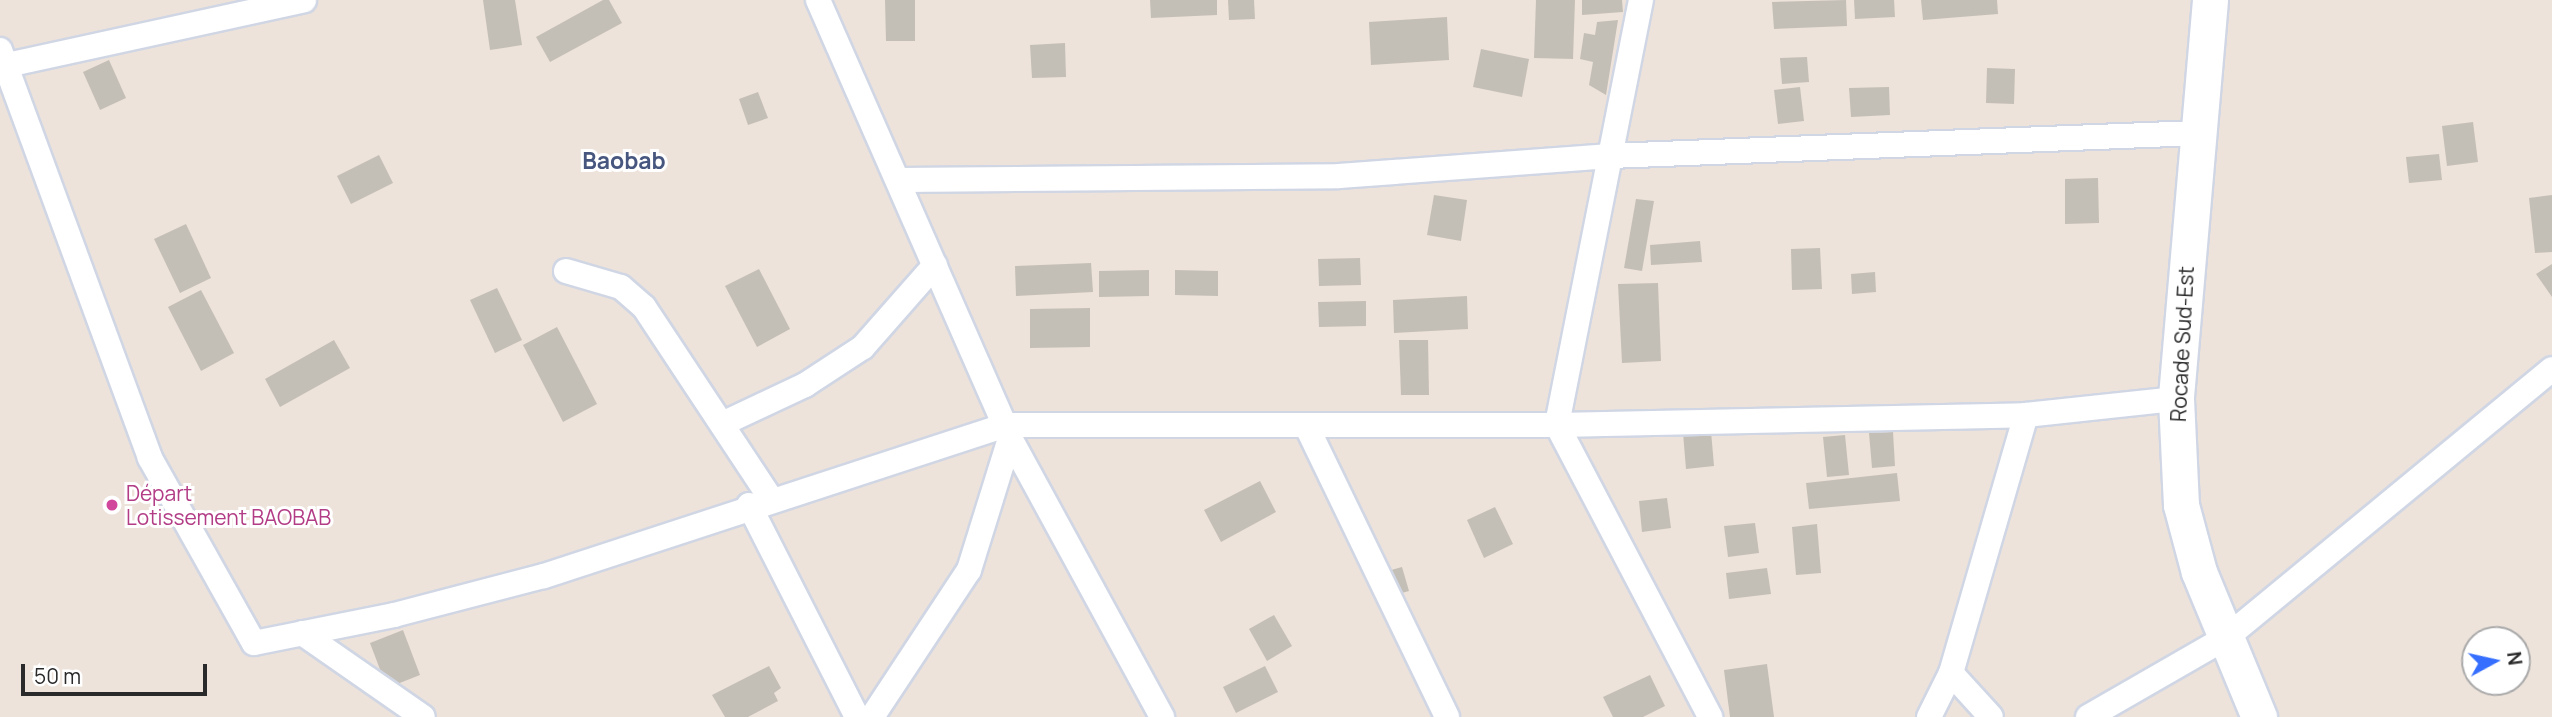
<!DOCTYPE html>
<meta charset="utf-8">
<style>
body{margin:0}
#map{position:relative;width:2552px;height:717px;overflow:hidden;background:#ede3db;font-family:Manrope,sans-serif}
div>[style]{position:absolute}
.building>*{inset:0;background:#c4bfb6}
.roads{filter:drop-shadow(2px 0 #d0d6e4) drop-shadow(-2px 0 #d0d6e4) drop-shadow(0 2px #d0d6e4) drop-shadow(0 -2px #d0d6e4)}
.street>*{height:24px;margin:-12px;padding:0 12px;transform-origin:12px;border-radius:12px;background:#fff}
.secondary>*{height:35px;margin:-17.5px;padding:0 17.5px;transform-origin:17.5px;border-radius:17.5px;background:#fff}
.dots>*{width:19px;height:19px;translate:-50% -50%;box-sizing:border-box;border:4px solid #fff;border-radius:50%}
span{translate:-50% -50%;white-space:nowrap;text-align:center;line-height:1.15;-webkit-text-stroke:6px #fff;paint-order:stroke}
.street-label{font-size:21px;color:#2a2a2a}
.hotel-label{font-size:21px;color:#b23c85}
.left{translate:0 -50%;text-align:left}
.neighbourhood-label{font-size:23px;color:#47567e;font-weight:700}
.north{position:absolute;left:2461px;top:626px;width:70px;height:70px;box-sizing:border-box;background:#fff;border:2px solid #aaa;border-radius:50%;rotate:82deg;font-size:19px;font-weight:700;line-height:28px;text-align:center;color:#2a2a2a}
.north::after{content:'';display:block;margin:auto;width:24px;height:32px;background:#366fff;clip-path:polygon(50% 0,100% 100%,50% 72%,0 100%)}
.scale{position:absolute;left:21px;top:664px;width:186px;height:32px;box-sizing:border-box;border:4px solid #2a2a2a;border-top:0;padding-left:9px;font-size:21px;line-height:24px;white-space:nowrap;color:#2a2a2a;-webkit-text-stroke:5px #fff;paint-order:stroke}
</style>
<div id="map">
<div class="building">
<div style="clip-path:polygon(483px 0,515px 0,522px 45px,490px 50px)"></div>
<div style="clip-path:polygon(603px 0,609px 0,622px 23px,550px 62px,536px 37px)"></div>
<div style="clip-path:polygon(885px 0,915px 0,915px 41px,886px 41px)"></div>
<div style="clip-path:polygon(1150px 0,1217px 0,1217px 15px,1151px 18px)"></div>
<div style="clip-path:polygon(1228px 0,1254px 0,1255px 19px,1229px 20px)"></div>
<div style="clip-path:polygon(1536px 0,1575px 0,1573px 59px,1534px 58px)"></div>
<div style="clip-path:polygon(1582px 0,1622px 0,1623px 12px,1582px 15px)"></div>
<div style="clip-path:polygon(1846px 0,1847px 26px,1774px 29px,1772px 2px)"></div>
<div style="clip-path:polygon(1854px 0,1894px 0,1895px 17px,1855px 19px)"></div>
<div style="clip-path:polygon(1921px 0,1997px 0,1998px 14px,1923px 20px)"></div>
<div style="clip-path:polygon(1447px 17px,1449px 60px,1371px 65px,1369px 22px)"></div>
<div style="clip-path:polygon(1618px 20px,1606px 95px,1589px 85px,1593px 62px,1580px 59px,1584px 33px,1595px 35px,1597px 22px)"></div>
<div style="clip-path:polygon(1065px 43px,1066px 77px,1032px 78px,1030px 45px)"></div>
<div style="clip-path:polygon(1481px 49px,1529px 59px,1522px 97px,1473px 87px)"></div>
<div style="clip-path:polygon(1807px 57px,1809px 82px,1782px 84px,1780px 58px)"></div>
<div style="clip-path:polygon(109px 60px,126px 98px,100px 110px,83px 72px)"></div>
<div style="clip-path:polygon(1987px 68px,2015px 69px,2014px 104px,1986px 103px)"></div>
<div style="clip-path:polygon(1800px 87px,1804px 121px,1778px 124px,1774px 90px)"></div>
<div style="clip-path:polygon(1889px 87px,1890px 115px,1851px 117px,1849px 88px)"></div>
<div style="clip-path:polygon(758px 92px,768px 118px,748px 125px,739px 99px)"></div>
<div style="clip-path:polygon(2473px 122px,2478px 162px,2447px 166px,2442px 126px)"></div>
<div style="clip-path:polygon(2439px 154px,2442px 180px,2409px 183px,2406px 157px)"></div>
<div style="clip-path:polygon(379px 155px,393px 183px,351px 204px,337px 176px)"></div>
<div style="clip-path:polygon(2098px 178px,2099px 223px,2065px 224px,2065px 179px)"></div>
<div style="clip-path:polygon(1434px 195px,1467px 200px,1461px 241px,1427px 235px)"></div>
<div style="clip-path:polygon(2552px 195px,2552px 252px,2535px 253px,2529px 198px)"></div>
<div style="clip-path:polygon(1636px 199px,1654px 201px,1642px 271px,1624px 268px)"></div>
<div style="clip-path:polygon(186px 224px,211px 278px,180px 293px,154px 239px)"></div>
<div style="clip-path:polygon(1700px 241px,1702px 262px,1651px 265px,1650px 245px)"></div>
<div style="clip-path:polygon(1820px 248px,1822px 289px,1792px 290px,1791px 249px)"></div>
<div style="clip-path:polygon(1360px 258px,1361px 285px,1319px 286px,1318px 259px)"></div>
<div style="clip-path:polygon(1091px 263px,1093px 292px,1016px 296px,1015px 266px)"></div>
<div style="clip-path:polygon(2552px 264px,2552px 297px,2536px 274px)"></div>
<div style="clip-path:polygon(759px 269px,790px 329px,757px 347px,725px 286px)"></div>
<div style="clip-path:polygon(1149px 270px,1149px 296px,1099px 297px,1099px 271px)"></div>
<div style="clip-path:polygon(1175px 270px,1218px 271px,1218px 296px,1175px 295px)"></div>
<div style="clip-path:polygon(1875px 272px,1876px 292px,1852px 294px,1851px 274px)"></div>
<div style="clip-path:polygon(1658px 283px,1661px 361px,1622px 363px,1618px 284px)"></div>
<div style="clip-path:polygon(497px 288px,522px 340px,495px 353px,470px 300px)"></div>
<div style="clip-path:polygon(201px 290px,234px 353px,201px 371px,168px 307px)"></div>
<div style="clip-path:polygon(1467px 296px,1468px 329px,1394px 333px,1393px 300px)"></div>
<div style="clip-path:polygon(1366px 301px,1366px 326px,1319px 327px,1318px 302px)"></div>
<div style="clip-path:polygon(1090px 308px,1090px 347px,1030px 348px,1030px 309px)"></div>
<div style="clip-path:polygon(557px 327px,597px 404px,563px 422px,523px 345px)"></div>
<div style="clip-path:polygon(334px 340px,350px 368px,280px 407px,265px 379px)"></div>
<div style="clip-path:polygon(1399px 340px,1428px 340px,1429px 395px,1401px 395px)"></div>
<div style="clip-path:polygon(1711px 431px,1714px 466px,1686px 469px,1683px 433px)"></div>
<div style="clip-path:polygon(1893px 432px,1895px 466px,1872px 468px,1869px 433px)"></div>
<div style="clip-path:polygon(1845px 435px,1849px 475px,1827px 477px,1823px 437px)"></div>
<div style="clip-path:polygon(1897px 473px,1900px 501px,1809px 509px,1806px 483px)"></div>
<div style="clip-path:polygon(1260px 481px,1276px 512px,1221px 542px,1204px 510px)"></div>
<div style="clip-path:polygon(1667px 498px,1671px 528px,1642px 532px,1639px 501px)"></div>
<div style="clip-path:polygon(1495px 507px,1513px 544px,1484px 558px,1467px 520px)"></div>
<div style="clip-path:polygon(1755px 523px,1759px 553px,1728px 557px,1724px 526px)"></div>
<div style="clip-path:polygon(1817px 524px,1821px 573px,1796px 575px,1792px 527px)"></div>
<div style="clip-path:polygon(1402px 567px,1409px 591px,1391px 596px,1384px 572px)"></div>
<div style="clip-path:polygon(1767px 568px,1771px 594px,1729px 599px,1726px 573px)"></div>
<div style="clip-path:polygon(1274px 615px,1292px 646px,1267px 661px,1249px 629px)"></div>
<div style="clip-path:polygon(403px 630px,420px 675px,387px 688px,370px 643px)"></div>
<div style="clip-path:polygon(1767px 664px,1774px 717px,1730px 717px,1724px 670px)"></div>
<div style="clip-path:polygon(769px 666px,781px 688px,774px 693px,778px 701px,748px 717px,725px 717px,712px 695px)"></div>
<div style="clip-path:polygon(1265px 666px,1278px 692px,1236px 713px,1223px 687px)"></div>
<div style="clip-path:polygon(1650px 675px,1665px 706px,1643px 717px,1613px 717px,1603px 697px)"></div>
</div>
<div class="roads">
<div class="street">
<div style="left:818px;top:0;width:478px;rotate:66.3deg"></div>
<div style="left:1010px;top:438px;width:318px;rotate:61.4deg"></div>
<div style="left:1641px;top:0;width:433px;rotate:101.2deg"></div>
<div style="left:1557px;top:425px;width:330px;rotate:62.3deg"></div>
<div style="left:0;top:50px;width:435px;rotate:69.8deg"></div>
<div style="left:150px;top:458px;width:212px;rotate:60.7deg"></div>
<div style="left:254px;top:643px;width:143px;rotate:-11.3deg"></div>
<div style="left:394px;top:615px;width:155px;rotate:-14.6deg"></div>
<div style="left:544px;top:576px;width:485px;rotate:-18.1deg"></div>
<div style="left:1005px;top:425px;width:552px"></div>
<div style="left:1557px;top:425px;width:469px;rotate:-1.2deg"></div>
<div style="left:2026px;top:415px;width:151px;rotate:-6.1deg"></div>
<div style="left:7px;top:65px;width:304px;rotate:-12.3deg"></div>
<div style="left:900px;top:180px;width:439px;rotate:-0.5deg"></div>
<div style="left:1339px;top:176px;width:272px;rotate:-4.2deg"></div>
<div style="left:1610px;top:156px;width:587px;rotate:-2.24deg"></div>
<div style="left:566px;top:271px;width:57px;rotate:16.2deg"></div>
<div style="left:621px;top:287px;width:30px;rotate:41deg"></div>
<div style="left:644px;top:307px;width:230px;rotate:56.5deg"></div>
<div style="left:722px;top:424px;width:92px;rotate:-25.2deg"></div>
<div style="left:805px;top:385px;width:69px;rotate:-33.2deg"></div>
<div style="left:863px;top:347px;width:109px;rotate:-48.7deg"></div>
<div style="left:1307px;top:427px;width:322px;rotate:64.2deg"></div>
<div style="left:749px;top:505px;width:238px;rotate:63deg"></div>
<div style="left:302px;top:633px;width:147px;rotate:34.8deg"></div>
<div style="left:1951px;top:673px;width:59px;rotate:47.7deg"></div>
<div style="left:872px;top:717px;width:176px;rotate:-56.6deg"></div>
<div style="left:969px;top:570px;width:138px;rotate:-72.7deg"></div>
<div style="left:1929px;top:717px;width:49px;rotate:-63.4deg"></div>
<div style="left:1951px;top:673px;width:269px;rotate:-73.8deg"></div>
<div style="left:2088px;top:717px;width:160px;rotate:-29.9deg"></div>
<div style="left:2227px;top:637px;width:421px;rotate:-39.5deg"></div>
</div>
<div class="secondary">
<div style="left:2210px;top:0;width:400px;rotate:94.9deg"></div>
<div style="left:2176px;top:399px;width:106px;rotate:87.3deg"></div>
<div style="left:2181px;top:505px;width:69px;rotate:75deg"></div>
<div style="left:2199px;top:572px;width:157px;rotate:67.5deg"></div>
</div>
</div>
<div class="dots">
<div style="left:112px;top:505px;background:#d1479c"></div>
</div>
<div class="street-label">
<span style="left:2182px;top:344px;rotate:-87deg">Rocade Sud-Est</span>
</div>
<div class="hotel-label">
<span class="left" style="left:126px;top:505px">Départ<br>Lotissement BAOBAB</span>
</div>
<div class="neighbourhood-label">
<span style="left:624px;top:160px">Baobab</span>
</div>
<div class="north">N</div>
<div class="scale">50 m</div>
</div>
